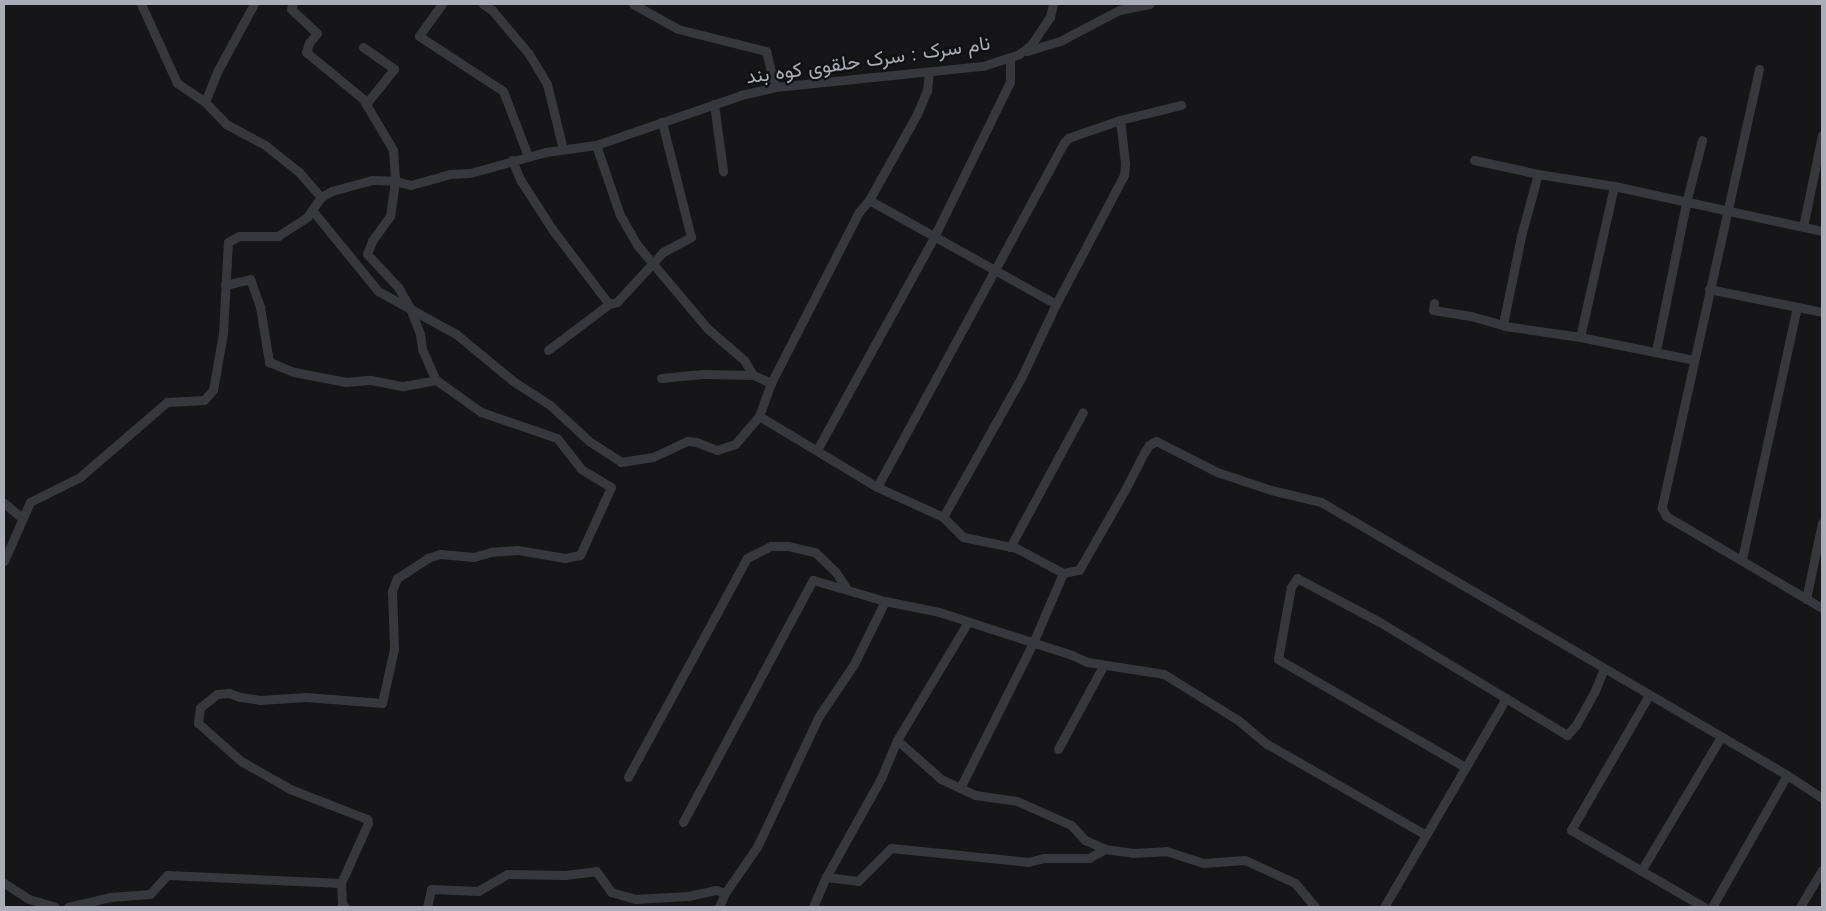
<!DOCTYPE html>
<meta charset="utf-8">
<style>
body{margin:0}
#map{position:relative;width:1826px;height:911px;overflow:hidden;background:#161618;font-family:Jost,Vazirmatn,sans-serif}
div>[style]{position:absolute}
.minor>*{height:9px;margin:-4.5px;padding:0 4.5px;transform-origin:4.5px;border-radius:4.5px;background:#37383d}
span{translate:-50% -50%;white-space:nowrap;text-align:center;line-height:1.15;-webkit-text-stroke:4.5px #111113;paint-order:stroke}
.street-label{font-size:20px;color:#a8adb8}
.frame{position:absolute;inset:0;border:5px solid #a8adb8;pointer-events:none}
</style>
<div id="map">
<div class="minor">
<div style="left:141px;top:4px;width:87px;rotate:65.5deg"></div>
<div style="left:177px;top:83px;width:34px;rotate:34deg"></div>
<div style="left:205px;top:102px;width:30px;rotate:46deg"></div>
<div style="left:226px;top:124px;width:44px;rotate:28.3deg"></div>
<div style="left:265px;top:145px;width:43px;rotate:38.5deg"></div>
<div style="left:299px;top:172px;width:33px;rotate:49deg"></div>
<div style="left:293px;top:4px;width:5px;rotate:112deg"></div>
<div style="left:291px;top:9px;width:35px;rotate:43deg"></div>
<div style="left:317px;top:33px;width:13px;rotate:129deg"></div>
<div style="left:309px;top:43px;width:9px;rotate:108deg"></div>
<div style="left:306px;top:52px;width:74px;rotate:39.5deg"></div>
<div style="left:363px;top:99px;width:59px;rotate:59.5deg"></div>
<div style="left:393px;top:150px;width:31px;rotate:86deg"></div>
<div style="left:395px;top:181px;width:35px;rotate:98deg"></div>
<div style="left:390px;top:216px;width:31px;rotate:126deg"></div>
<div style="left:372px;top:241px;width:14px;rotate:111deg"></div>
<div style="left:367px;top:254px;width:45px;rotate:46.8deg"></div>
<div style="left:398px;top:287px;width:24px;rotate:60deg"></div>
<div style="left:410px;top:308px;width:28px;rotate:69deg"></div>
<div style="left:420px;top:334px;width:15px;rotate:82deg"></div>
<div style="left:422px;top:349px;width:34px;rotate:66deg"></div>
<div style="left:436px;top:380px;width:55px;rotate:35.4deg"></div>
<div style="left:481px;top:412px;width:80px;rotate:18.9deg"></div>
<div style="left:557px;top:438px;width:39px;rotate:52deg"></div>
<div style="left:581px;top:469px;width:35px;rotate:31deg"></div>
<div style="left:611px;top:487px;width:75px;rotate:114.5deg"></div>
<div style="left:580px;top:555px;width:15px;rotate:169deg"></div>
<div style="left:565px;top:558px;width:49px;rotate:-170.5deg"></div>
<div style="left:517px;top:550px;width:26px;rotate:176deg"></div>
<div style="left:491px;top:552px;width:18px;rotate:164deg"></div>
<div style="left:474px;top:557px;width:34px;rotate:-175deg"></div>
<div style="left:440px;top:554px;width:13px;rotate:162deg"></div>
<div style="left:428px;top:558px;width:37px;rotate:147deg"></div>
<div style="left:397px;top:578px;width:14px;rotate:111deg"></div>
<div style="left:392px;top:591px;width:58px;rotate:88deg"></div>
<div style="left:394px;top:649px;width:55px;rotate:102.5deg"></div>
<div style="left:382px;top:703px;width:76px;rotate:-175.5deg"></div>
<div style="left:306px;top:697px;width:46px;rotate:176.3deg"></div>
<div style="left:260px;top:700px;width:20px;rotate:-171deg"></div>
<div style="left:240px;top:697px;width:12px;rotate:-160deg"></div>
<div style="left:229px;top:693px;width:12px;rotate:175deg"></div>
<div style="left:217px;top:694px;width:22px;rotate:141deg"></div>
<div style="left:200px;top:708px;width:15px;rotate:98deg"></div>
<div style="left:198px;top:723px;width:57px;rotate:41.5deg"></div>
<div style="left:241px;top:761px;width:56px;rotate:29.7deg"></div>
<div style="left:290px;top:789px;width:83px;rotate:21.3deg"></div>
<div style="left:367px;top:819px;width:4px;rotate:76deg"></div>
<div style="left:368px;top:823px;width:66px;rotate:114.2deg"></div>
<div style="left:341px;top:883px;width:21px;rotate:87deg"></div>
<div style="left:342px;top:904px;width:4px;rotate:45deg"></div>
<div style="left:442px;top:4px;width:39px;rotate:126deg"></div>
<div style="left:419px;top:36px;width:100px;rotate:33.2deg"></div>
<div style="left:503px;top:91px;width:70px;rotate:69deg"></div>
<div style="left:483px;top:4px;width:11px;rotate:34deg"></div>
<div style="left:492px;top:10px;width:57px;rotate:49.9deg"></div>
<div style="left:529px;top:54px;width:35px;rotate:59deg"></div>
<div style="left:547px;top:84px;width:67px;rotate:76.2deg"></div>
<div style="left:633px;top:4px;width:51px;rotate:29.1deg"></div>
<div style="left:678px;top:29px;width:91px;rotate:14deg"></div>
<div style="left:766px;top:51px;width:37px;rotate:76deg"></div>
<div style="left:363px;top:47px;width:38px;rotate:35deg"></div>
<div style="left:394px;top:69px;width:45px;rotate:128.7deg"></div>
<div style="left:1027px;top:51px;width:37px;rotate:-17deg"></div>
<div style="left:1062px;top:40px;width:64px;rotate:-27.8deg"></div>
<div style="left:1119px;top:10px;width:31px;rotate:-11deg"></div>
<div style="left:1759px;top:69px;width:450px;rotate:102.5deg"></div>
<div style="left:1662px;top:508px;width:9px;rotate:63deg"></div>
<div style="left:1666px;top:516px;width:181px;rotate:30.5deg"></div>
<div style="left:205px;top:102px;width:35px;rotate:-68deg"></div>
<div style="left:218px;top:70px;width:75px;rotate:-61.4deg"></div>
<div style="left:714px;top:104px;width:68px;rotate:82.3deg"></div>
<div style="left:596px;top:145px;width:74px;rotate:71.1deg"></div>
<div style="left:620px;top:215px;width:36px;rotate:60deg"></div>
<div style="left:638px;top:246px;width:109px;rotate:49.9deg"></div>
<div style="left:708px;top:329px;width:48px;rotate:40.7deg"></div>
<div style="left:744px;top:360px;width:17px;rotate:59deg"></div>
<div style="left:512px;top:160px;width:23px;rotate:67deg"></div>
<div style="left:521px;top:181px;width:57px;rotate:57.1deg"></div>
<div style="left:552px;top:229px;width:94px;rotate:52.8deg"></div>
<div style="left:1474px;top:160px;width:66px;rotate:12.3deg"></div>
<div style="left:1538px;top:174px;width:77px;rotate:9deg"></div>
<div style="left:1614px;top:186px;width:213px;rotate:12.2deg"></div>
<div style="left:869px;top:200px;width:214px;rotate:29.1deg"></div>
<div style="left:312px;top:210px;width:104px;rotate:50.8deg"></div>
<div style="left:378px;top:291px;width:89px;rotate:28.9deg"></div>
<div style="left:456px;top:334px;width:74px;rotate:39.5deg"></div>
<div style="left:513px;top:381px;width:44px;rotate:33deg"></div>
<div style="left:550px;top:405px;width:53px;rotate:42.7deg"></div>
<div style="left:589px;top:441px;width:38px;rotate:33deg"></div>
<div style="left:621px;top:462px;width:32px;rotate:-9deg"></div>
<div style="left:653px;top:457px;width:38px;rotate:-25deg"></div>
<div style="left:688px;top:441px;width:8px;rotate:7deg"></div>
<div style="left:696px;top:442px;width:22px;rotate:21deg"></div>
<div style="left:717px;top:450px;width:19px;rotate:-18deg"></div>
<div style="left:735px;top:444px;width:37px;rotate:-49deg"></div>
<div style="left:759px;top:416px;width:35px;rotate:-70deg"></div>
<div style="left:771px;top:383px;width:192px;rotate:-62.8deg"></div>
<div style="left:859px;top:212px;width:16px;rotate:-50deg"></div>
<div style="left:869px;top:200px;width:98px;rotate:-60.8deg"></div>
<div style="left:917px;top:114px;width:25px;rotate:-67deg"></div>
<div style="left:927px;top:91px;width:19px;rotate:-84deg"></div>
<div style="left:1803px;top:227px;width:94px;rotate:-78.3deg"></div>
<div style="left:225px;top:285px;width:26px;rotate:-13deg"></div>
<div style="left:250px;top:279px;width:30px;rotate:70deg"></div>
<div style="left:260px;top:307px;width:56px;rotate:80.7deg"></div>
<div style="left:269px;top:362px;width:27px;rotate:22deg"></div>
<div style="left:294px;top:372px;width:53px;rotate:10.9deg"></div>
<div style="left:346px;top:382px;width:25px;rotate:-5deg"></div>
<div style="left:371px;top:380px;width:33px;rotate:11deg"></div>
<div style="left:403px;top:386px;width:34px;rotate:-10deg"></div>
<div style="left:1709px;top:289px;width:115px;rotate:11.5deg"></div>
<div style="left:1434px;top:303px;width:7px;rotate:98deg"></div>
<div style="left:1433px;top:310px;width:38px;rotate:9deg"></div>
<div style="left:1471px;top:316px;width:35px;rotate:16deg"></div>
<div style="left:1505px;top:326px;width:76px;rotate:8.3deg"></div>
<div style="left:1580px;top:337px;width:116px;rotate:11.4deg"></div>
<div style="left:1503px;top:324px;width:90px;rotate:-78.4deg"></div>
<div style="left:1521px;top:236px;width:64px;rotate:-74.7deg"></div>
<div style="left:1580px;top:337px;width:155px;rotate:-77.3deg"></div>
<div style="left:548px;top:350px;width:76px;rotate:-37deg"></div>
<div style="left:609px;top:304px;width:8px;rotate:-14deg"></div>
<div style="left:617px;top:302px;width:68px;rotate:-47.4deg"></div>
<div style="left:663px;top:252px;width:32px;rotate:-28deg"></div>
<div style="left:691px;top:237px;width:119px;rotate:-104.2deg"></div>
<div style="left:1656px;top:351px;width:151px;rotate:-78.5deg"></div>
<div style="left:1686px;top:203px;width:65px;rotate:-75.7deg"></div>
<div style="left:661px;top:378px;width:42px;rotate:-5.4deg"></div>
<div style="left:703px;top:374px;width:50px;rotate:1.1deg"></div>
<div style="left:753px;top:375px;width:20px;rotate:24deg"></div>
<div style="left:759px;top:416px;width:138px;rotate:31deg"></div>
<div style="left:877px;top:487px;width:72px;rotate:24.4deg"></div>
<div style="left:943px;top:517px;width:28px;rotate:45deg"></div>
<div style="left:963px;top:537px;width:54px;rotate:11.7deg"></div>
<div style="left:1016px;top:548px;width:53px;rotate:28deg"></div>
<div style="left:1063px;top:573px;width:16px;rotate:-11deg"></div>
<div style="left:1079px;top:570px;width:95px;rotate:-60.2deg"></div>
<div style="left:1126px;top:488px;width:39px;rotate:-63deg"></div>
<div style="left:1144px;top:453px;width:9px;rotate:-58deg"></div>
<div style="left:1149px;top:445px;width:8px;rotate:-30deg"></div>
<div style="left:1156px;top:441px;width:68px;rotate:26.9deg"></div>
<div style="left:1217px;top:472px;width:57px;rotate:18.4deg"></div>
<div style="left:1271px;top:490px;width:51px;rotate:13.5deg"></div>
<div style="left:1321px;top:502px;width:540px;rotate:30.36deg"></div>
<div style="left:1787px;top:775px;width:42px;rotate:33.3deg"></div>
<div style="left:817px;top:450px;width:243px;rotate:-61.2deg"></div>
<div style="left:934px;top:237px;width:173px;rotate:-63.9deg"></div>
<div style="left:1010px;top:82px;width:25px;rotate:-90deg"></div>
<div style="left:877px;top:487px;width:392px;rotate:-61.5deg"></div>
<div style="left:1064px;top:143px;width:6px;rotate:-51deg"></div>
<div style="left:1068px;top:138px;width:55px;rotate:-19.1deg"></div>
<div style="left:1120px;top:120px;width:63px;rotate:-13.8deg"></div>
<div style="left:4px;top:503px;width:23px;rotate:40deg"></div>
<div style="left:943px;top:517px;width:162px;rotate:-60.7deg"></div>
<div style="left:1022px;top:376px;width:80px;rotate:-64.7deg"></div>
<div style="left:1056px;top:304px;width:146px;rotate:-62.2deg"></div>
<div style="left:1124px;top:175px;width:12px;rotate:-85deg"></div>
<div style="left:1125px;top:163px;width:43px;rotate:-96.6deg"></div>
<div style="left:1010px;top:547px;width:153px;rotate:-61.6deg"></div>
<div style="left:1742px;top:559px;width:258px;rotate:-77.7deg"></div>
<div style="left:4px;top:561px;width:64px;rotate:-66.2deg"></div>
<div style="left:30px;top:502px;width:56px;rotate:-26.6deg"></div>
<div style="left:80px;top:477px;width:115px;rotate:-40.8deg"></div>
<div style="left:167px;top:402px;width:37px;rotate:-3deg"></div>
<div style="left:204px;top:400px;width:13px;rotate:-48deg"></div>
<div style="left:213px;top:390px;width:58px;rotate:-80deg"></div>
<div style="left:223px;top:333px;width:91px;rotate:-86.9deg"></div>
<div style="left:228px;top:242px;width:13px;rotate:-29deg"></div>
<div style="left:239px;top:236px;width:39px"></div>
<div style="left:278px;top:236px;width:35px;rotate:-33deg"></div>
<div style="left:307px;top:217px;width:24px;rotate:-55deg"></div>
<div style="left:321px;top:197px;width:13px;rotate:-29deg"></div>
<div style="left:332px;top:191px;width:41px;rotate:-15.4deg"></div>
<div style="left:372px;top:180px;width:23px;rotate:2deg"></div>
<div style="left:395px;top:181px;width:16px;rotate:14deg"></div>
<div style="left:411px;top:185px;width:41px;rotate:-15.8deg"></div>
<div style="left:450px;top:174px;width:20px;rotate:-3deg"></div>
<div style="left:470px;top:173px;width:79px;rotate:-15.4deg"></div>
<div style="left:546px;top:152px;width:50px;rotate:-8deg"></div>
<div style="left:596px;top:145px;width:153px;rotate:-19deg"></div>
<div style="left:741px;top:95px;width:35px;rotate:-13deg"></div>
<div style="left:775px;top:87px;width:209px;rotate:-5.8deg"></div>
<div style="left:983px;top:66px;width:38px;rotate:-18deg"></div>
<div style="left:1019px;top:54px;width:15px;rotate:-37deg"></div>
<div style="left:1031px;top:45px;width:34px;rotate:-56deg"></div>
<div style="left:1050px;top:17px;width:13px;rotate:-77deg"></div>
<div style="left:1806px;top:599px;width:78px;rotate:-78.1deg"></div>
<div style="left:1649px;top:695px;width:156px;rotate:120deg"></div>
<div style="left:1571px;top:830px;width:154px;rotate:30.1deg"></div>
<div style="left:897px;top:740px;width:59px;rotate:41.6deg"></div>
<div style="left:941px;top:779px;width:38px;rotate:25deg"></div>
<div style="left:975px;top:795px;width:42px;rotate:8.1deg"></div>
<div style="left:1017px;top:801px;width:59px;rotate:24deg"></div>
<div style="left:1071px;top:825px;width:21px;rotate:47deg"></div>
<div style="left:1085px;top:840px;width:22px;rotate:24deg"></div>
<div style="left:1058px;top:749px;width:94px;rotate:-61.5deg"></div>
<div style="left:1465px;top:767px;width:216px;rotate:-150deg"></div>
<div style="left:1278px;top:659px;width:73px;rotate:-79.8deg"></div>
<div style="left:1291px;top:587px;width:11px;rotate:-56deg"></div>
<div style="left:1297px;top:578px;width:92px;rotate:28deg"></div>
<div style="left:1378px;top:621px;width:221px;rotate:31.1deg"></div>
<div style="left:1567px;top:735px;width:13px;rotate:-48deg"></div>
<div style="left:1576px;top:725px;width:37px;rotate:-61deg"></div>
<div style="left:1594px;top:693px;width:27px;rotate:-68deg"></div>
<div style="left:628px;top:777px;width:249px;rotate:-61.5deg"></div>
<div style="left:747px;top:558px;width:27px;rotate:-27deg"></div>
<div style="left:771px;top:546px;width:17px"></div>
<div style="left:788px;top:546px;width:28px;rotate:13deg"></div>
<div style="left:815px;top:552px;width:28px;rotate:44deg"></div>
<div style="left:835px;top:571px;width:20px;rotate:57deg"></div>
<div style="left:960px;top:788px;width:162px;rotate:-63.3deg"></div>
<div style="left:1033px;top:643px;width:76px;rotate:-66.8deg"></div>
<div style="left:683px;top:822px;width:275px;rotate:-61.8deg"></div>
<div style="left:813px;top:580px;width:75px;rotate:16.3deg"></div>
<div style="left:885px;top:601px;width:55px;rotate:11.5deg"></div>
<div style="left:939px;top:612px;width:140px;rotate:17.9deg"></div>
<div style="left:1072px;top:655px;width:17px;rotate:25deg"></div>
<div style="left:1087px;top:662px;width:78px;rotate:8.9deg"></div>
<div style="left:1164px;top:674px;width:87px;rotate:31.9deg"></div>
<div style="left:1238px;top:720px;width:38px;rotate:40deg"></div>
<div style="left:1267px;top:744px;width:183px;rotate:29.8deg"></div>
<div style="left:1641px;top:871px;width:156px;rotate:-59.2deg"></div>
<div style="left:826px;top:877px;width:32px;rotate:7deg"></div>
<div style="left:858px;top:881px;width:47px;rotate:-45deg"></div>
<div style="left:891px;top:848px;width:138px;rotate:5.8deg"></div>
<div style="left:1028px;top:862px;width:16px;rotate:-14deg"></div>
<div style="left:1044px;top:858px;width:45px"></div>
<div style="left:1089px;top:858px;width:18px;rotate:-29deg"></div>
<div style="left:1105px;top:849px;width:28px;rotate:8deg"></div>
<div style="left:1133px;top:853px;width:33px;rotate:-3deg"></div>
<div style="left:1166px;top:851px;width:39px;rotate:18deg"></div>
<div style="left:1203px;top:863px;width:42px;rotate:-4.1deg"></div>
<div style="left:1245px;top:860px;width:55px;rotate:24.7deg"></div>
<div style="left:1295px;top:883px;width:31px;rotate:50deg"></div>
<div style="left:4px;top:883px;width:30px;rotate:33deg"></div>
<div style="left:29px;top:899px;width:27px;rotate:17deg"></div>
<div style="left:68px;top:907px;width:43px;rotate:-13.4deg"></div>
<div style="left:110px;top:897px;width:40px;rotate:-4.3deg"></div>
<div style="left:150px;top:894px;width:25px;rotate:-48deg"></div>
<div style="left:167px;top:875px;width:174px;rotate:2.6deg"></div>
<div style="left:427px;top:907px;width:18px;rotate:-77deg"></div>
<div style="left:431px;top:889px;width:47px;rotate:2.4deg"></div>
<div style="left:478px;top:891px;width:34px;rotate:-30deg"></div>
<div style="left:508px;top:874px;width:57px;rotate:1deg"></div>
<div style="left:565px;top:875px;width:31px;rotate:-7deg"></div>
<div style="left:596px;top:871px;width:26px;rotate:54deg"></div>
<div style="left:611px;top:892px;width:25px;rotate:16deg"></div>
<div style="left:635px;top:899px;width:53px;rotate:-3.2deg"></div>
<div style="left:688px;top:896px;width:29px;rotate:-12deg"></div>
<div style="left:716px;top:890px;width:9px;rotate:18deg"></div>
<div style="left:719px;top:907px;width:15px;rotate:-67deg"></div>
<div style="left:725px;top:893px;width:56px;rotate:-55.2deg"></div>
<div style="left:757px;top:847px;width:145px;rotate:-64.7deg"></div>
<div style="left:819px;top:716px;width:63px;rotate:-56.1deg"></div>
<div style="left:854px;top:664px;width:70px;rotate:-63.8deg"></div>
<div style="left:813px;top:907px;width:33px;rotate:-67deg"></div>
<div style="left:826px;top:877px;width:113px;rotate:-60.9deg"></div>
<div style="left:881px;top:778px;width:41px;rotate:-67.2deg"></div>
<div style="left:897px;top:740px;width:138px;rotate:-59deg"></div>
<div style="left:1384px;top:907px;width:242px;rotate:-59.7deg"></div>
<div style="left:1712px;top:907px;width:152px;rotate:-60.4deg"></div>
<div style="left:1800px;top:907px;width:43px;rotate:-59.3deg"></div>
</div>
<div class="street-label">
<span style="left:868px;top:60px;rotate:-8deg">نام سرک : سرک حلقوی کوه بند</span>
</div>
<div class="frame"></div>
</div>
